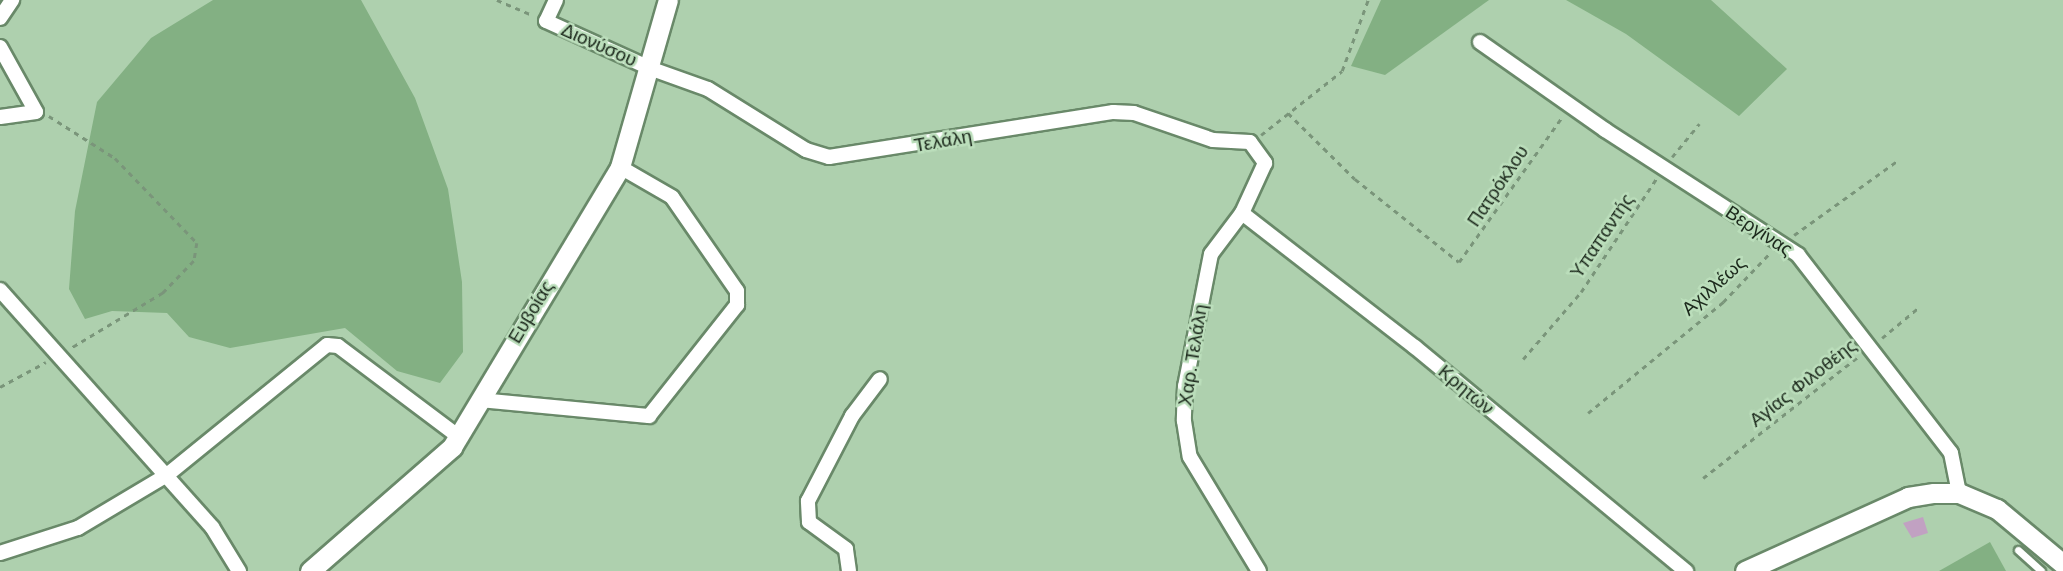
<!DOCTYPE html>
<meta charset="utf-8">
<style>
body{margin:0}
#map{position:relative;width:2063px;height:571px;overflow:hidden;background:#aed0ae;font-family:Arial,sans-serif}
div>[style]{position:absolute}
.green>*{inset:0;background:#83b083}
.building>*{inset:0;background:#c1a1c2}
.path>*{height:2.5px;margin-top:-1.25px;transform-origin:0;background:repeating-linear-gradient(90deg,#7a957a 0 5px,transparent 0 10px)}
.roads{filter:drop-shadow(2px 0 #698969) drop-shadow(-2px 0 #698969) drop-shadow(0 2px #698969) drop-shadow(0 -2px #698969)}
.lane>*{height:7px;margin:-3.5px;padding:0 3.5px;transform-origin:3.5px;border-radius:3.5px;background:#fff}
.street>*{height:14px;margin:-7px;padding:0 7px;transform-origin:7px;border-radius:7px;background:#fff}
.secondary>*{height:19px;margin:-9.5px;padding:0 9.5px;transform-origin:9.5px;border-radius:9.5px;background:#fff}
span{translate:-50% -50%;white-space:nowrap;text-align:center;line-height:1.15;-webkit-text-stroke:5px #bbdebb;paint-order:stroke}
.street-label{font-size:19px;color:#1c291c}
</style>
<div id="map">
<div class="green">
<div style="clip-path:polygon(213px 0,361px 0,415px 98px,448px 189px,462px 282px,463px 352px,440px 383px,397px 371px,345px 328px,230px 348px,189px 337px,167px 313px,112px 311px,85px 319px,69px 289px,75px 211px,97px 102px,151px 38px)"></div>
<div style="clip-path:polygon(1381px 0,1489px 0,1385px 75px,1351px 66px)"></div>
<div style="clip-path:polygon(1566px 0,1711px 0,1787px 69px,1739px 116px,1626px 34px)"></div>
<div style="clip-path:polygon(1990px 542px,2006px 571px,1939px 571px)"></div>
</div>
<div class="building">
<div style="clip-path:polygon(1923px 517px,1928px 533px,1912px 538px,1903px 523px)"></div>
</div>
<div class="path">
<div style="left:497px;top:0;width:38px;rotate:23deg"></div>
<div style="left:1288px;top:113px;width:94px;rotate:44.6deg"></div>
<div style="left:1355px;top:179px;width:133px;rotate:38.6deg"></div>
<div style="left:1459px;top:262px;width:178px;rotate:-54.6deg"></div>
<div style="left:49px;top:116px;width:78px;rotate:32.5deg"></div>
<div style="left:115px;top:158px;width:118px;rotate:46deg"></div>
<div style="left:197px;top:243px;width:18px;rotate:99deg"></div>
<div style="left:194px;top:261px;width:45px;rotate:134.1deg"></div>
<div style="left:163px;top:293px;width:109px;rotate:148.9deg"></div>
<div style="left:1261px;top:135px;width:103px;rotate:-38.3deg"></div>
<div style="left:1342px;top:71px;width:76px;rotate:-69.9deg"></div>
<div style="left:1672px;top:157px;width:43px;rotate:-50.7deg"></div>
<div style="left:1794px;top:235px;width:127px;rotate:-35.7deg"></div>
<div style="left:1882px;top:338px;width:47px;rotate:-39.8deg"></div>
<div style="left:1523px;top:359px;width:89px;rotate:-49.1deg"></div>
<div style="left:1581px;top:292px;width:136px;rotate:-56.4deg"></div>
<div style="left:0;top:387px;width:52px;rotate:-28.5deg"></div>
<div style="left:1588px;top:413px;width:175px;rotate:-39.4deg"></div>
<div style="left:1723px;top:302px;width:66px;rotate:-46.2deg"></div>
<div style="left:1703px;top:478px;width:197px;rotate:-38deg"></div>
</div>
<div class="roads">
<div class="lane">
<div style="left:2018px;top:550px;width:31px;rotate:42deg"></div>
</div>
<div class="street">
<div style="left:556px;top:0;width:23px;rotate:115deg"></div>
<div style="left:546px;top:21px;width:116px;rotate:24.4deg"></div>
<div style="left:652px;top:69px;width:59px;rotate:19.7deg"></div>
<div style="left:708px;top:89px;width:115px;rotate:31.9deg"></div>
<div style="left:806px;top:150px;width:24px;rotate:17deg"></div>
<div style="left:829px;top:157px;width:288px;rotate:-9deg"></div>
<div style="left:1113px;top:112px;width:21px;rotate:3deg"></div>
<div style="left:1134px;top:113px;width:83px;rotate:18.9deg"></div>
<div style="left:1213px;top:140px;width:37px;rotate:3deg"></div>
<div style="left:1250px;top:142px;width:26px;rotate:54deg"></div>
<div style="left:1265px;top:163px;width:55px;rotate:114.7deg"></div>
<div style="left:1242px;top:213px;width:51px;rotate:127.1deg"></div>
<div style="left:1211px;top:254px;width:135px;rotate:101.1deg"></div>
<div style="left:1185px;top:386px;width:35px;rotate:92deg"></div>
<div style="left:1184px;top:421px;width:36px;rotate:81deg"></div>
<div style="left:1190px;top:457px;width:133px;rotate:58.8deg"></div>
<div style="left:0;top:18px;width:22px;rotate:-56deg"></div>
<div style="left:1480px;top:42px;width:153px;rotate:35.1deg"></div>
<div style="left:1605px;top:130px;width:230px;rotate:32.9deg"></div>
<div style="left:1798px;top:255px;width:250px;rotate:52.3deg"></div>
<div style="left:1951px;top:453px;width:41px;rotate:78.7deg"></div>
<div style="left:0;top:47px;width:74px;rotate:61deg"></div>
<div style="left:36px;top:112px;width:36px;rotate:172deg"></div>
<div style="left:1242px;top:213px;width:219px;rotate:37.8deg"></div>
<div style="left:1415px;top:347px;width:352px;rotate:39.6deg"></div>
<div style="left:0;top:290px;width:318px;rotate:48.2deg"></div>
<div style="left:212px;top:527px;width:52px;rotate:58.5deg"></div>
<div style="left:479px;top:400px;width:171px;rotate:5.4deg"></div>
<div style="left:649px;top:416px;width:142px;rotate:-51.6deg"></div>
<div style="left:737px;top:305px;width:14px;rotate:-90deg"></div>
<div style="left:737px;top:291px;width:114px;rotate:-124.7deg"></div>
<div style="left:672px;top:197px;width:60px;rotate:-150deg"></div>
<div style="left:0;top:553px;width:82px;rotate:-17.8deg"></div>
<div style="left:78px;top:528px;width:104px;rotate:-30.8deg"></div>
<div style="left:167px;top:475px;width:206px;rotate:-39.1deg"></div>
<div style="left:327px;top:345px;width:11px;rotate:5deg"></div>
<div style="left:338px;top:346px;width:150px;rotate:36.9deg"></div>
<div style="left:849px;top:571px;width:22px;rotate:-98deg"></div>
<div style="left:846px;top:549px;width:46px;rotate:-143.9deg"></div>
<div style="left:809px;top:522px;width:21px;rotate:-93deg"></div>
<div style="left:808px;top:501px;width:96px;rotate:-62.6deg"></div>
<div style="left:852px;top:416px;width:46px;rotate:-52.9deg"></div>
</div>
<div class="secondary">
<div style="left:310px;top:571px;width:189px;rotate:-41.1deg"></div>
<div style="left:452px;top:447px;width:327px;rotate:-59deg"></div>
<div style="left:620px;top:167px;width:174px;rotate:-74deg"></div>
<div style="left:1745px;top:571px;width:179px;rotate:-24.4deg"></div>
<div style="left:1908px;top:497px;width:26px;rotate:-9deg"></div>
<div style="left:1934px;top:493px;width:25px"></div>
<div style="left:1959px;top:493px;width:41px;rotate:22.8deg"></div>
<div style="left:1997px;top:509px;width:86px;rotate:39.8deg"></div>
</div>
</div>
<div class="street-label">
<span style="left:599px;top:45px;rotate:24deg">Διονύσου</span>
<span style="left:943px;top:141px;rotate:-10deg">Τελάλη</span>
<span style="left:1498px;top:186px;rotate:-56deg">Πατρόκλου</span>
<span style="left:1759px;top:231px;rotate:33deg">Βεργίνας</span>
<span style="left:1602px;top:236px;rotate:-56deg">Υπαπαντής</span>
<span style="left:1714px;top:286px;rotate:-42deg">Αχιλλέως</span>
<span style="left:531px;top:312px;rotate:-59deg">Ευβοίας</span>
<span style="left:1193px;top:355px;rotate:-81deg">Χαρ. Τελάλη</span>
<span style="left:1803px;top:383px;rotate:-38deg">Αγίας Φιλοθέης</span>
<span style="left:1466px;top:390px;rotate:40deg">Κρητών</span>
</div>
</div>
